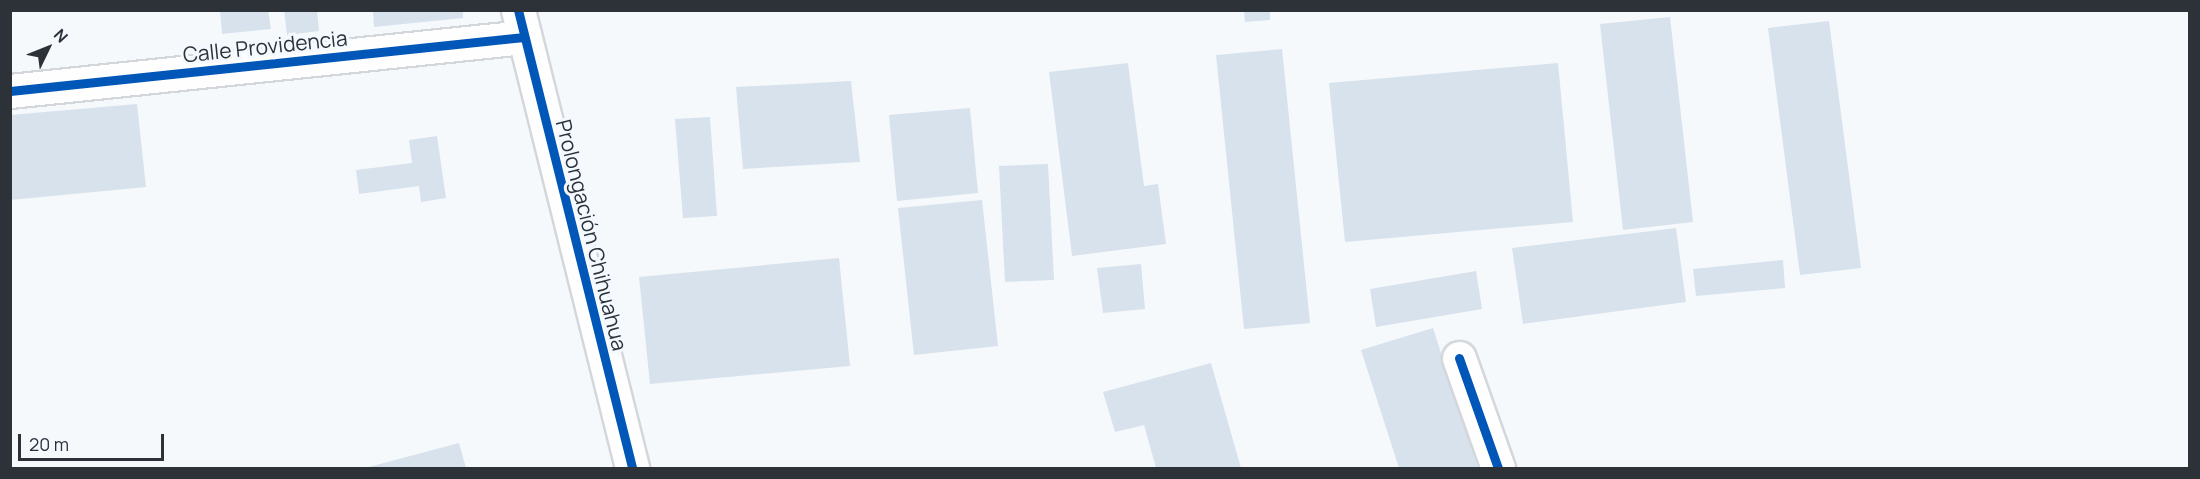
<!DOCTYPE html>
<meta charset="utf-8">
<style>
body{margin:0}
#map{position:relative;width:2200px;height:479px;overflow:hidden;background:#f6f9fc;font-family:Manrope,sans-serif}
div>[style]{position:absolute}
.building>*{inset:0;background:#d7e2ec}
.roads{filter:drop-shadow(2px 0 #d3d7db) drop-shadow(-2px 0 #d3d7db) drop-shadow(0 2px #d3d7db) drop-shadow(0 -2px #d3d7db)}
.minor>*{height:33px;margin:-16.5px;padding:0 16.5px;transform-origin:16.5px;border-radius:16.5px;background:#fefeff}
.cycleway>*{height:9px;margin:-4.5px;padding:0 4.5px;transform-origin:4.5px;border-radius:4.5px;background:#0057b8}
span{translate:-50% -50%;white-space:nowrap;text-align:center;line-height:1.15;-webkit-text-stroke:6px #f3f9ff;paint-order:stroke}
.street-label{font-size:21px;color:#2c3237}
.frame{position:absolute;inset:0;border:12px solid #2c3237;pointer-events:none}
.north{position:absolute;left:18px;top:18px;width:60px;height:60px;-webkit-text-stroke:4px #f3f9ff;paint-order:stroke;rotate:47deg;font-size:16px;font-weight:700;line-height:24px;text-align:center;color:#2c3237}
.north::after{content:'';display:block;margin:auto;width:21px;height:27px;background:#2c3237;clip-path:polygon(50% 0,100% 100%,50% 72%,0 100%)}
.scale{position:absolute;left:18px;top:434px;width:146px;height:27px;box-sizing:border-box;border:3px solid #2c3237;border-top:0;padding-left:8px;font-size:18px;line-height:21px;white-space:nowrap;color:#2c3237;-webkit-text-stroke:4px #f3f9ff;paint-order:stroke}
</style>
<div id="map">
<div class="building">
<div style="clip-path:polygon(220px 10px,268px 10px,271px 29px,222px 34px)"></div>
<div style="clip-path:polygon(284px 10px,317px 10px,319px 31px,287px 35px)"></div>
<div style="clip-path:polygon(373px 10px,463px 10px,463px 18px,374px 27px)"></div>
<div style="clip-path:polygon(1244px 10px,1270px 10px,1270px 20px,1245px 22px)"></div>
<div style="clip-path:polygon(1670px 17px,1693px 222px,1623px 230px,1600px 24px)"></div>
<div style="clip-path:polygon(1829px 21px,1861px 268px,1800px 275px,1768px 28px)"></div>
<div style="clip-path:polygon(1282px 49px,1310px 323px,1244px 329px,1216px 55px)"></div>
<div style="clip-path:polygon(1128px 63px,1144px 186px,1158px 184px,1166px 244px,1072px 256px,1049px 72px)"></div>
<div style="clip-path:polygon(1558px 63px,1573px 222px,1345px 242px,1329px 83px)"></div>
<div style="clip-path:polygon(851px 81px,860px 162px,743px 169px,736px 87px)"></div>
<div style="clip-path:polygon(137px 104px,146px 187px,10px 200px,10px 115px)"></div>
<div style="clip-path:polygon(970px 108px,978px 193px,897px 201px,889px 115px)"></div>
<div style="clip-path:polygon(710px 117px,717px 216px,683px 218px,675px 119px)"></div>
<div style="clip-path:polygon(437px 136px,446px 198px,421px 202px,419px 186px,359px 194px,356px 170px,412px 163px,409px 140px)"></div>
<div style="clip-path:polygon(1048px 164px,1054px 280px,1005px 282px,999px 166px)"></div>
<div style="clip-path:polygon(982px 200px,998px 346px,914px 355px,898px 208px)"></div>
<div style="clip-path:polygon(1676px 228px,1686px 302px,1523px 324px,1512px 248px)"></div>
<div style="clip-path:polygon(839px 258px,850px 366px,650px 384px,639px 277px)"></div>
<div style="clip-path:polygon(1783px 260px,1785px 288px,1696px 296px,1693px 269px)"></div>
<div style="clip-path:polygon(1141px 264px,1145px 309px,1103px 313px,1097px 268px)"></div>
<div style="clip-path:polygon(1476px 271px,1482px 309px,1376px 327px,1370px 289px)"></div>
<div style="clip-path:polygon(1433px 328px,1478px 468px,1399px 468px,1361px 350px)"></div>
<div style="clip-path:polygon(1211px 363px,1241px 468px,1156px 468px,1144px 425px,1115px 432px,1103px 392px)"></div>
<div style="clip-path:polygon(459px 443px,466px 468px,365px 468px)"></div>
</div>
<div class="roads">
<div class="minor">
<div style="left:518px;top:10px;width:472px;rotate:76deg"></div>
<div style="left:10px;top:91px;width:517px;rotate:-6deg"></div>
<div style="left:1459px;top:358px;width:117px;rotate:70.5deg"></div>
</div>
</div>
<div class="cycleway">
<div style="left:518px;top:10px;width:472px;rotate:76deg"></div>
<div style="left:10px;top:91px;width:517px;rotate:-6deg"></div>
<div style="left:1459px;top:358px;width:117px;rotate:70.5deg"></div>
</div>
<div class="street-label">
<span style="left:265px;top:46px;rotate:-6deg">Calle Providencia</span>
<span style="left:592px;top:235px;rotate:76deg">Prolongación Chihuahua</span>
</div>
<div class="frame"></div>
<div class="north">N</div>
<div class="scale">20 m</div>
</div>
